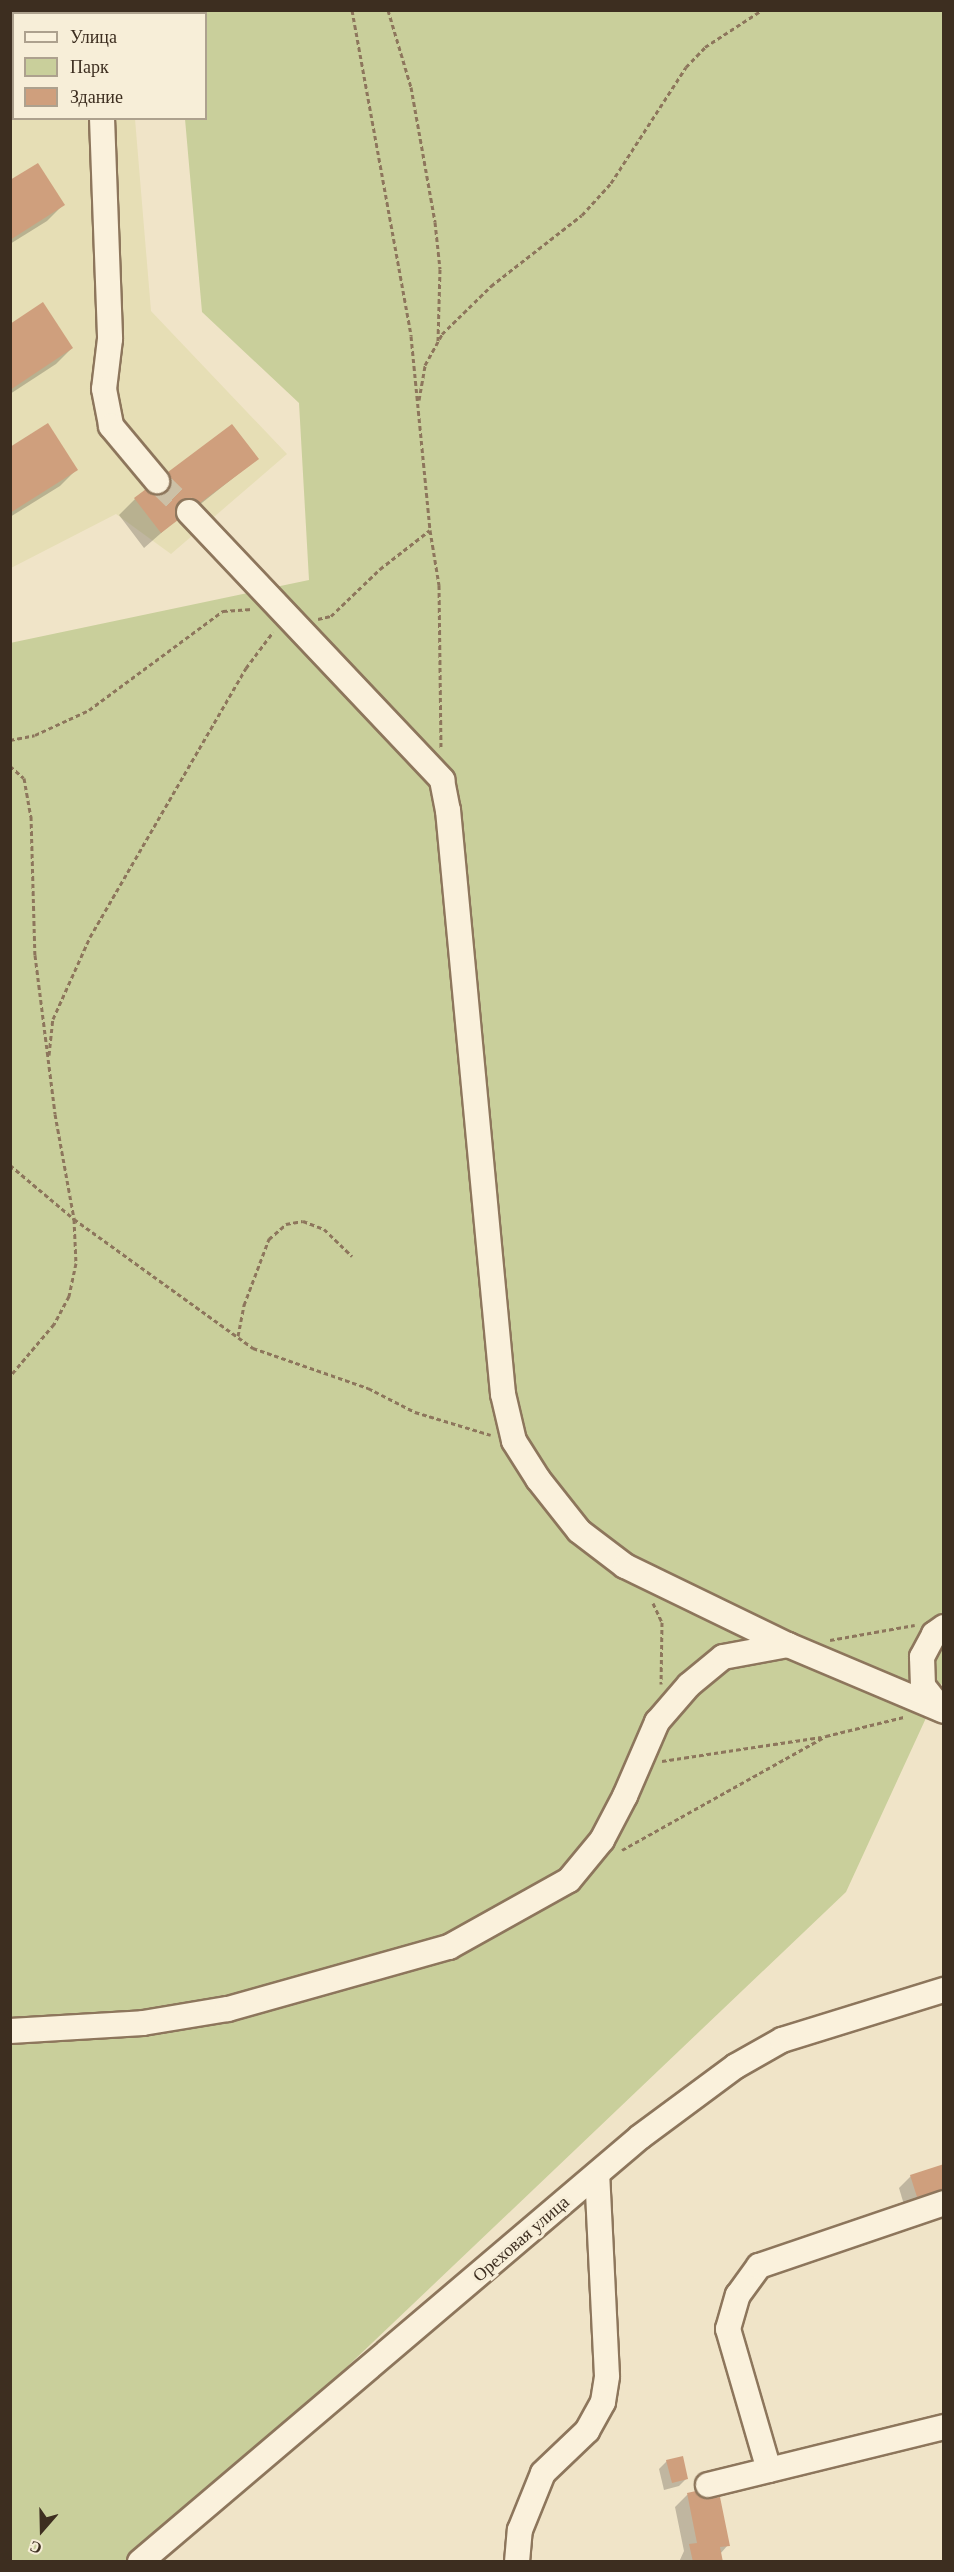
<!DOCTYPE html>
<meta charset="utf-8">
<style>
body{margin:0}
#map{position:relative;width:954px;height:2572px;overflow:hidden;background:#f0e4c8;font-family:"Times New Roman",serif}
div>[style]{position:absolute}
.farmland>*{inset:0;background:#e6deb5}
.green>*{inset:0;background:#c9cf9b}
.shadow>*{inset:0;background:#0003}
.building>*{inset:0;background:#cf9f7d}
.minor-tunnel>*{height:24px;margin-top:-12px;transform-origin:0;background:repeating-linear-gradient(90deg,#ccc0a6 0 24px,transparent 0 36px)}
.path>*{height:3px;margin-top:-1.5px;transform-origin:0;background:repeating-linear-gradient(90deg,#8d765c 0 4.5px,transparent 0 7.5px)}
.roads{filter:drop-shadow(2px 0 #8d765c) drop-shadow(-2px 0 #8d765c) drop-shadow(0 2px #8d765c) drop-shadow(0 -2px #8d765c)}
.minor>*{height:24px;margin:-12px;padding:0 12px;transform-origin:12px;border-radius:12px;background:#faf1dc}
span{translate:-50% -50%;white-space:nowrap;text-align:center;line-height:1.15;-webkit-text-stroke:6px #f7eed8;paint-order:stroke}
.street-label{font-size:18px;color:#3d2e20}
.frame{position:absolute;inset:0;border:12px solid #3d2e20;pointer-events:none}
.legend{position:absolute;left:12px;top:12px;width:195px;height:108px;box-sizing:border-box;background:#f7eed8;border:2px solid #ada18e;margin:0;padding:8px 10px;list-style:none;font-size:18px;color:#3d2e20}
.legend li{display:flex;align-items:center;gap:12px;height:30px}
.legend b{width:30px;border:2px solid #ada18e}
.north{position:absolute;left:12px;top:2500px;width:60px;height:60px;-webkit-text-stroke:4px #f7eed8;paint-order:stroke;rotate:200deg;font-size:16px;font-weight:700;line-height:24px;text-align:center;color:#3d2e20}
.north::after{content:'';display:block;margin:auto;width:21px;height:27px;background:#3d2e20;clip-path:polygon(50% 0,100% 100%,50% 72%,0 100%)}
</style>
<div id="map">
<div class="farmland">
<div style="clip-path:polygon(11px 11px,127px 11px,127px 13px,14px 14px,14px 118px,135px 119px,151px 311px,287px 454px,171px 554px,116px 514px,11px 568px)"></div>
</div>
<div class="green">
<div style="clip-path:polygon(175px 11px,943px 11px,943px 1681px,846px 1892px,143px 2561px,11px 2561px,10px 643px,309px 580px,299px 403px,202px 312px,185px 119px,206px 118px,206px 14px)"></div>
</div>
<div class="shadow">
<div style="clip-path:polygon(10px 182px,63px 205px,47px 221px,10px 244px)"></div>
<div style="clip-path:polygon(10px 325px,72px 348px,56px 364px,10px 394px)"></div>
<div style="clip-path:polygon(10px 449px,76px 470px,60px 486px,10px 517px)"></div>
<div style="clip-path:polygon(257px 459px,183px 518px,175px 513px,176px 520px,144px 548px,119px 515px,135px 499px,154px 497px,153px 490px,169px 473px)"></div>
<div style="clip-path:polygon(944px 2165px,944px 2199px,905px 2208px,899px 2188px,911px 2176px)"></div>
<div style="clip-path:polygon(667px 2461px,687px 2478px,679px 2486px,664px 2490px,659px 2469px)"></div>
<div style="clip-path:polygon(695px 2493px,728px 2545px,720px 2554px,721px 2562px,679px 2562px,684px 2551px,675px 2507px,687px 2495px)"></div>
</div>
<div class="building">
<div style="clip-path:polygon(38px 163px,65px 205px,10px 240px,10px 180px)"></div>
<div style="clip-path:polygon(43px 302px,73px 348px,10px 390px,10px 324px)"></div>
<div style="clip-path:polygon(48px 423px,78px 470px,10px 513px,10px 447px)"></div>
<div style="clip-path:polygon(232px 424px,259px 459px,200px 503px,193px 498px,180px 501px,175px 508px,178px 520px,161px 533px,134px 498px,146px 489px,153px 495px,166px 492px,171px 485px,168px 472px)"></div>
<div style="clip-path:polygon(944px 2164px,944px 2189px,917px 2197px,910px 2175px)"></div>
<div style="clip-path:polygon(683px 2456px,688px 2479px,672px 2483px,666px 2460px)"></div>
<div style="clip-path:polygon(696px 2491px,705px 2499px,720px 2497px,730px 2546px,720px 2547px,723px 2562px,693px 2562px,689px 2544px,697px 2543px,687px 2493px)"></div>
</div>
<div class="minor-tunnel">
<div style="left:157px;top:481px;width:45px;rotate:44.1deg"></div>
</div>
<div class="path">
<div style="left:352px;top:10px;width:331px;rotate:79.7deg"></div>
<div style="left:411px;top:336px;width:195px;rotate:84.4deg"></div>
<div style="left:430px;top:530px;width:56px;rotate:80.7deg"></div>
<div style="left:439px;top:585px;width:164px;rotate:89.3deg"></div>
<div style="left:388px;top:10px;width:80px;rotate:73.4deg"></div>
<div style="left:411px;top:87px;width:137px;rotate:79.9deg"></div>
<div style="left:435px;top:222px;width:47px;rotate:83.9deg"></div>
<div style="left:440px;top:269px;width:73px;rotate:91.6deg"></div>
<div style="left:419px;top:400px;width:36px;rotate:-80deg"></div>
<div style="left:425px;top:365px;width:35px;rotate:-61deg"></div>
<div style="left:442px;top:334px;width:69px;rotate:-44.4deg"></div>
<div style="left:491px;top:286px;width:115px;rotate:-38deg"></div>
<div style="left:582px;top:215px;width:43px;rotate:-47.8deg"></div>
<div style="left:611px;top:183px;width:138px;rotate:-57.1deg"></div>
<div style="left:686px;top:67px;width:28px;rotate:-46deg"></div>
<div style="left:705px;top:47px;width:68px;rotate:-33deg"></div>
<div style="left:318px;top:619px;width:13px;rotate:-13deg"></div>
<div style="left:331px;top:616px;width:68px;rotate:-43.8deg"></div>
<div style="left:380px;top:569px;width:63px;rotate:-38deg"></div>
<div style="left:10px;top:740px;width:25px;rotate:-11deg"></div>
<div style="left:35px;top:735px;width:60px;rotate:-24.8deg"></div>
<div style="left:89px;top:710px;width:167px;rotate:-36.5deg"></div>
<div style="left:223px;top:611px;width:29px;rotate:-4deg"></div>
<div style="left:10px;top:766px;width:18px;rotate:41deg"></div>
<div style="left:24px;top:778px;width:39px;rotate:80deg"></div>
<div style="left:31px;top:816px;width:139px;rotate:88.4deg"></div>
<div style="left:35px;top:955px;width:160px;rotate:82.8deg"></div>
<div style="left:55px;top:1114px;width:107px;rotate:79.7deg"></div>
<div style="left:74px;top:1219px;width:221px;rotate:35.8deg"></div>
<div style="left:253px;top:1348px;width:122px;rotate:19.2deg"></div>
<div style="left:368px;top:1388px;width:53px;rotate:27.1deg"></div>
<div style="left:415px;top:1412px;width:79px;rotate:16.8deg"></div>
<div style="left:49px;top:1055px;width:36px;rotate:-84deg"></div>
<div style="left:53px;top:1019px;width:90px;rotate:-65.7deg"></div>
<div style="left:90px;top:937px;width:311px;rotate:-59.9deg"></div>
<div style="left:246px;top:668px;width:45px;rotate:-53.1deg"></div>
<div style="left:10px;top:1165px;width:84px;rotate:40.2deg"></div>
<div style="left:74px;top:1219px;width:44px;rotate:87.4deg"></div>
<div style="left:76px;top:1263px;width:34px;rotate:102deg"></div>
<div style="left:69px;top:1296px;width:32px;rotate:118deg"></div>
<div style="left:54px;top:1324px;width:68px;rotate:130.2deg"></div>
<div style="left:238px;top:1336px;width:32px;rotate:-79deg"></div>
<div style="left:244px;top:1305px;width:71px;rotate:-69.3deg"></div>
<div style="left:269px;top:1239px;width:23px;rotate:-41deg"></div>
<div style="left:286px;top:1224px;width:17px;rotate:-10deg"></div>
<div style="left:303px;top:1221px;width:22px;rotate:21deg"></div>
<div style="left:324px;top:1229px;width:39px;rotate:44deg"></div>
<div style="left:653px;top:1603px;width:21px;rotate:65deg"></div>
<div style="left:662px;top:1622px;width:62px;rotate:90.9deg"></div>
<div style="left:830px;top:1640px;width:86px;rotate:-10deg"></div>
<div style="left:662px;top:1761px;width:161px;rotate:-8.6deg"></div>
<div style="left:622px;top:1850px;width:234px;rotate:-29.2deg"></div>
<div style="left:826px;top:1736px;width:80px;rotate:-13.7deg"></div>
</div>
<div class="roads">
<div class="minor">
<div style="left:98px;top:10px;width:4px;rotate:90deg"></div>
<div style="left:102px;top:118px;width:221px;rotate:87.9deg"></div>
<div style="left:110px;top:339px;width:50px;rotate:96.8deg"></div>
<div style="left:104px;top:389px;width:38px;rotate:79deg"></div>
<div style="left:111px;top:426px;width:72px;rotate:50.1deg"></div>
<div style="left:189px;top:512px;width:369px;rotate:46.6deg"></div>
<div style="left:442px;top:780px;width:31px;rotate:79deg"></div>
<div style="left:448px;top:810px;width:587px;rotate:84.62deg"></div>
<div style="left:503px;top:1394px;width:48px;rotate:76.8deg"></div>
<div style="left:514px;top:1441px;width:45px;rotate:57.7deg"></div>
<div style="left:538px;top:1479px;width:66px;rotate:51.7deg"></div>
<div style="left:579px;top:1531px;width:58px;rotate:37.3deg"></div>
<div style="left:625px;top:1566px;width:181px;rotate:25.9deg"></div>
<div style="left:788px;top:1645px;width:169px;rotate:22.9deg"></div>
<div style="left:941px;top:1709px;width:29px;rotate:-128deg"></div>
<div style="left:923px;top:1686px;width:29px;rotate:-92deg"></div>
<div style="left:922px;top:1657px;width:26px;rotate:-62deg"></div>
<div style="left:934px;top:1634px;width:12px;rotate:-35deg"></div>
<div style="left:10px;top:2031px;width:133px;rotate:-3.4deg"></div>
<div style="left:143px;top:2023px;width:86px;rotate:-9.4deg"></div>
<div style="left:228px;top:2009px;width:230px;rotate:-15.7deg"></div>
<div style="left:449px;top:1947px;width:137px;rotate:-29.2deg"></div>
<div style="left:569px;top:1880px;width:52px;rotate:-50.5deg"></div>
<div style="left:602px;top:1840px;width:50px;rotate:-62.4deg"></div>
<div style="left:625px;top:1796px;width:81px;rotate:-66.6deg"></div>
<div style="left:657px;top:1722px;width:49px;rotate:-49.1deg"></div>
<div style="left:689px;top:1685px;width:44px;rotate:-39.5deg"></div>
<div style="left:723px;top:1657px;width:66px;rotate:-10.5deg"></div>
<div style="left:769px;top:2470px;width:147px;rotate:-106.2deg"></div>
<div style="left:728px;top:2329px;width:35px;rotate:-74deg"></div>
<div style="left:738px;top:2295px;width:36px;rotate:-54deg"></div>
<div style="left:759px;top:2266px;width:195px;rotate:-18.8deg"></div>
<div style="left:708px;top:2485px;width:243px;rotate:-13.8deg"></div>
<div style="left:140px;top:2562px;width:656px;rotate:-40.36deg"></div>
<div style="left:640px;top:2137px;width:119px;rotate:-36.5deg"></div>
<div style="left:736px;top:2066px;width:53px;rotate:-29.5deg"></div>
<div style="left:782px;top:2040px;width:170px;rotate:-17.2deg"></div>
<div style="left:517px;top:2562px;width:32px;rotate:-85deg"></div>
<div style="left:520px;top:2530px;width:61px;rotate:-68deg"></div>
<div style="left:543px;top:2473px;width:61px;rotate:-43.7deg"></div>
<div style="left:587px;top:2431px;width:33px;rotate:-61deg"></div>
<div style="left:603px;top:2402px;width:26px;rotate:-81deg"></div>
<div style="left:607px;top:2376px;width:202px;rotate:-92.8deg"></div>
</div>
</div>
<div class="street-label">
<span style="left:521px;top:2239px;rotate:-41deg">Ореховая улица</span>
</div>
<div class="frame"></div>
<ul class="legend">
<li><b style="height:8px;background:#faf1dc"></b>Улица</li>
<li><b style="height:16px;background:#c9cf9b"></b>Парк</li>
<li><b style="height:16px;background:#cf9f7d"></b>Здание</li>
</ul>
<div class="north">С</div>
</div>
